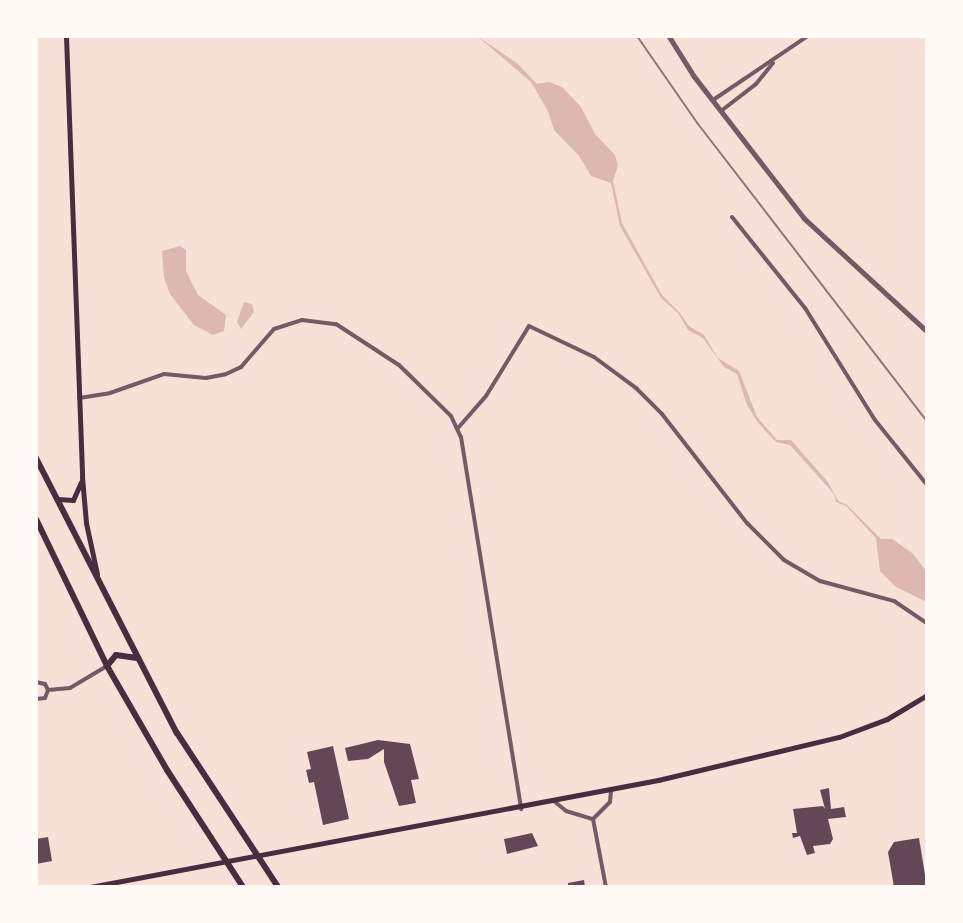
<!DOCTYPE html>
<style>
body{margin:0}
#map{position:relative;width:963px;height:923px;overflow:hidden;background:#f7e1d7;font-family:"Archivo Narrow",sans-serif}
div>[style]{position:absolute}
.water>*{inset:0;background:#dcb8b0}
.building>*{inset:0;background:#644757}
.minor>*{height:4px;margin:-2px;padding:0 2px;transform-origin:2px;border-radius:2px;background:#755966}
.tertiary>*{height:4.5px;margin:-2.25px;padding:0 2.25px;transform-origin:2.25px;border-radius:2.25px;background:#755966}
.secondary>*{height:5px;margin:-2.5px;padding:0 2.5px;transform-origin:2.5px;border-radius:2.5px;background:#4a2c40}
.primary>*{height:6px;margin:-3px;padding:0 3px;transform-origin:3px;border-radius:3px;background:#4a2c40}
.rail>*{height:2px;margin:-1px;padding:0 1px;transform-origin:1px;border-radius:1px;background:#8f747c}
span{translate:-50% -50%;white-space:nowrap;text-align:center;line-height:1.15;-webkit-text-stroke:4.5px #fffaf5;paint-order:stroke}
.frame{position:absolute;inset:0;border:38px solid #fffaf5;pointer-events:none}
</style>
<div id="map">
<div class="water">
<div style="clip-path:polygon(477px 36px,517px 63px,537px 84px,549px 82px,562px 87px,581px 107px,595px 134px,615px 155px,618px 166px,613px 181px,622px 223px,662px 295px,679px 312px,689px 326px,704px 335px,718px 358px,739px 371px,757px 417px,777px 440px,791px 440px,828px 482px,838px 501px,847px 505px,881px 539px,892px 539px,912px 553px,927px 572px,927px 602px,896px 587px,880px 571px,876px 538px,846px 506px,836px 502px,834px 494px,790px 445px,776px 442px,759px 424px,747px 405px,737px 374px,724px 367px,703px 338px,688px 330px,678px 313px,661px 298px,620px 226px,611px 183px,591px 176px,579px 156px,554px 130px,548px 111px,531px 82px)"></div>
<div style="clip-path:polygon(180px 246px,186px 250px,186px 271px,198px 295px,226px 315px,224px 331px,213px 335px,194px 325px,170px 294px,164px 277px,162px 251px)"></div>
<div style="clip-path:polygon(244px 302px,252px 304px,254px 312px,241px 329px,237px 322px)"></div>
</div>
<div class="building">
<div style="clip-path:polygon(378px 740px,410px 744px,419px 779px,411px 780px,416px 803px,399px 806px,384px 762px,384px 749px,368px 759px,348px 761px,345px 748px)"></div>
<div style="clip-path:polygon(333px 746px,349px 819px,323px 825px,314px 782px,309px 783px,306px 770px,311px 769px,307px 752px)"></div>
<div style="clip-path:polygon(829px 788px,831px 809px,844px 807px,846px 817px,828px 819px,833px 839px,830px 844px,813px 846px,815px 853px,807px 855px,800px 836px,793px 838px,792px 833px,797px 833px,793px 809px,823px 806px,825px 809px,820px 790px)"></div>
<div style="clip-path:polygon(532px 833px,538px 846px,507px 854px,504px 839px)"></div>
<div style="clip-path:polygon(48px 837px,52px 861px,36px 864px,36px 839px)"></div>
<div style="clip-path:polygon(919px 838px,927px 887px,894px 887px,888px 852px,894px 842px)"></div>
<div style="clip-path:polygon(584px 880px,585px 887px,568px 887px,568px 883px)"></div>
</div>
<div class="minor">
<div style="left:713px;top:100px;width:115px;rotate:-34deg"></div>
<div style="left:721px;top:111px;width:44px;rotate:-37.6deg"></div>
<div style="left:756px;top:84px;width:27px;rotate:-51deg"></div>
<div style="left:732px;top:217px;width:117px;rotate:51.3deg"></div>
<div style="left:805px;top:308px;width:132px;rotate:58deg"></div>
<div style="left:875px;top:420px;width:83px;rotate:51.3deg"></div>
<div style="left:79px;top:398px;width:31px;rotate:-9deg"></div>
<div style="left:110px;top:393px;width:57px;rotate:-19.4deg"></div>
<div style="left:164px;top:374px;width:42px;rotate:5.4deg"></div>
<div style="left:206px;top:378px;width:20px;rotate:-11deg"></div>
<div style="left:226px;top:374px;width:17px;rotate:-25deg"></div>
<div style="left:241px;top:367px;width:50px;rotate:-49deg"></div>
<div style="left:274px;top:329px;width:29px;rotate:-18deg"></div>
<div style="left:302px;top:320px;width:34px;rotate:7deg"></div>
<div style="left:336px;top:324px;width:75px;rotate:33.1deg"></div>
<div style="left:399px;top:365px;width:73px;rotate:44.4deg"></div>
<div style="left:451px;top:416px;width:23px;rotate:65deg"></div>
<div style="left:461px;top:437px;width:377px;rotate:80.8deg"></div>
<div style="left:458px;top:428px;width:43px;rotate:-48.8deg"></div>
<div style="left:486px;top:396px;width:82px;rotate:-58.4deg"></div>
<div style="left:529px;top:326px;width:72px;rotate:25.5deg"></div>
<div style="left:594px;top:357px;width:52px;rotate:36.4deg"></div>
<div style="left:636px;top:388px;width:37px;rotate:45deg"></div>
<div style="left:662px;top:414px;width:138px;rotate:52.1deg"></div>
<div style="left:747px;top:523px;width:52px;rotate:45deg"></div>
<div style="left:784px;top:560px;width:42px;rotate:30.3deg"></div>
<div style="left:820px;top:581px;width:77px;rotate:15.1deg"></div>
<div style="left:894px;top:601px;width:40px;rotate:34deg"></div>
<div style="left:36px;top:682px;width:9px;rotate:13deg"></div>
<div style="left:45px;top:684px;width:7px;rotate:63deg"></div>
<div style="left:48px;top:690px;width:22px;rotate:-5deg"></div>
<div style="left:70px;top:688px;width:43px;rotate:-30.7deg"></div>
<div style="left:36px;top:699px;width:9px;rotate:-6deg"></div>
<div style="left:45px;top:698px;width:9px;rotate:-69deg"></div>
<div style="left:555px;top:802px;width:14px;rotate:39deg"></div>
<div style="left:566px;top:811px;width:28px;rotate:17deg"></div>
<div style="left:593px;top:819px;width:69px;rotate:79.2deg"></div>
<div style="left:593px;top:819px;width:24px;rotate:-45deg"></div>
<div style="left:610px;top:802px;width:11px;rotate:-85deg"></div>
</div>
<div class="tertiary">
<div style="left:669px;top:36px;width:47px;rotate:58deg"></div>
<div style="left:694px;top:76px;width:181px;rotate:52.2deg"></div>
<div style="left:805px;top:219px;width:166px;rotate:42.6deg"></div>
</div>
<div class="secondary">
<div style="left:66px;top:36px;width:441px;rotate:87.9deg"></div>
<div style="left:82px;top:477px;width:46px;rotate:85deg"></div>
<div style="left:86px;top:523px;width:52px;rotate:77.8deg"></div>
<div style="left:58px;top:499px;width:15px;rotate:4deg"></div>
<div style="left:73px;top:500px;width:20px;rotate:-66deg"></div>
<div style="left:90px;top:887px;width:578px;rotate:-10.67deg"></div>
<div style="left:658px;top:780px;width:186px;rotate:-13.4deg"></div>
<div style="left:839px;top:737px;width:51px;rotate:-20.6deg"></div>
<div style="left:887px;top:719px;width:47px;rotate:-31deg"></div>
</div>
<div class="primary">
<div style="left:36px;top:458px;width:309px;rotate:62.9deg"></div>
<div style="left:177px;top:733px;width:184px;rotate:56.7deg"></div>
<div style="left:36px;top:519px;width:163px;rotate:64.2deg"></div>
<div style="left:107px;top:666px;width:120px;rotate:60deg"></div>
<div style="left:167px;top:770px;width:140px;rotate:57deg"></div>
<div style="left:107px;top:666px;width:14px;rotate:-51deg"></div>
<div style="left:116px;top:655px;width:21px;rotate:8deg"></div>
</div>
<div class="rail">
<div style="left:637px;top:36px;width:107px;rotate:55.3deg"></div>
<div style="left:698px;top:124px;width:375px;rotate:52.4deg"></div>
</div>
<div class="frame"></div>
</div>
